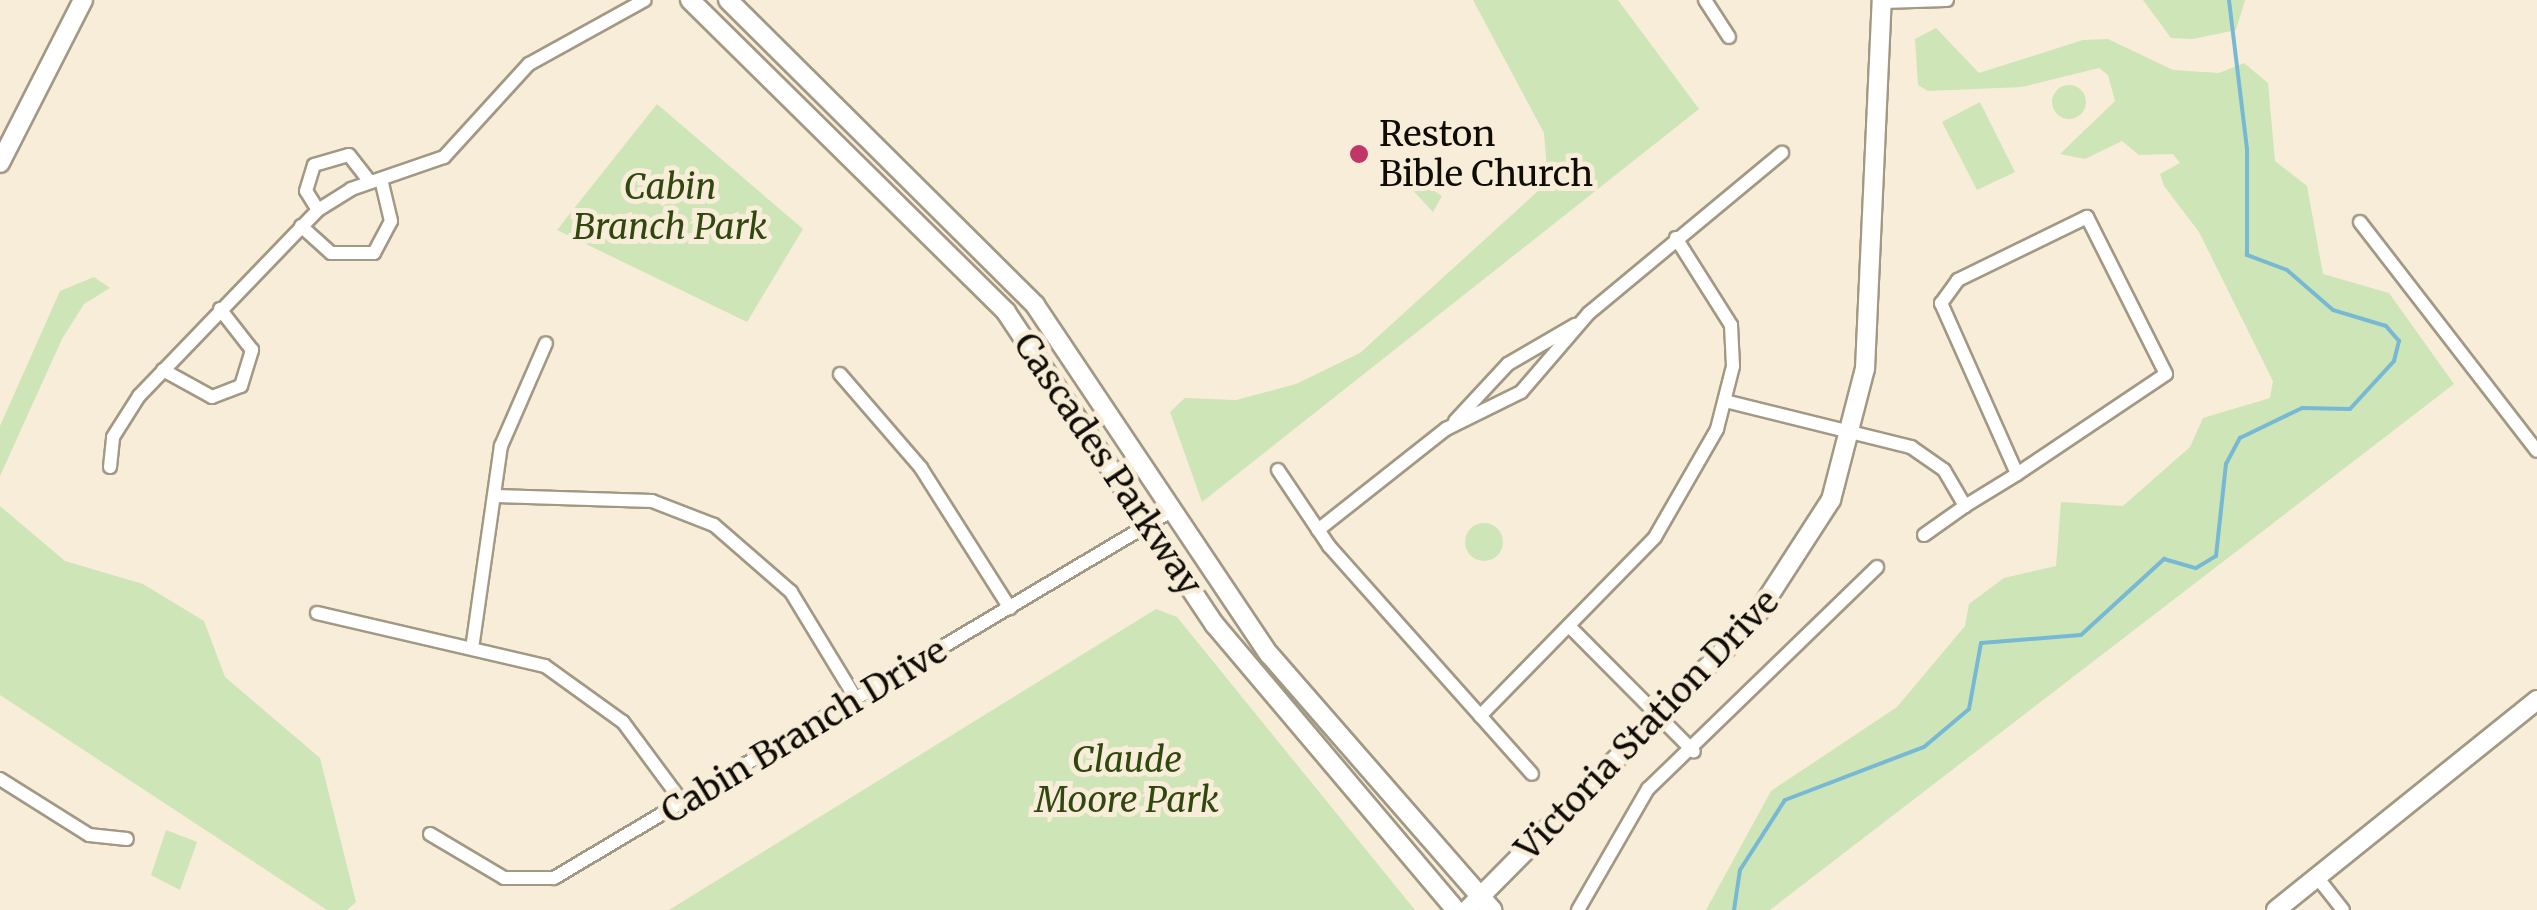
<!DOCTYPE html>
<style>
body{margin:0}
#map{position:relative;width:2537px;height:910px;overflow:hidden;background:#f8edd8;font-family:Merriweather,serif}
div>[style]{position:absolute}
.green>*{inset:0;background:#cee5b7}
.round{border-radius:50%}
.stream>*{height:4px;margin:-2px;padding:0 2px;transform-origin:2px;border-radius:2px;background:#77b9d5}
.roads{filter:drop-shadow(2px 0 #a29984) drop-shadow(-2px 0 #a29984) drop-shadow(0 2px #a29984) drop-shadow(0 -2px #a29984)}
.street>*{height:12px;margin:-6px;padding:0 6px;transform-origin:6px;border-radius:6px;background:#fff}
.secondary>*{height:18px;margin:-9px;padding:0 9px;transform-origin:9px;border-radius:9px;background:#fff}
.dots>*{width:28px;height:28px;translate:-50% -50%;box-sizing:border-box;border:5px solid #f8edd8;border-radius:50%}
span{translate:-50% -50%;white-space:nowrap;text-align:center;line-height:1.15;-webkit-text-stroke:10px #f8edd8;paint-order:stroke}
.poi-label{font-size:35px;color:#0f0c05}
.left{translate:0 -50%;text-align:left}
.park-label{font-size:35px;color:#30480f;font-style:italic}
.street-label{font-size:35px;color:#0f0c05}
</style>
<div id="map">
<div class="green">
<div style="clip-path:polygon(1473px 0,1618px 0,1699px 109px,1202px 502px,1170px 412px,1185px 398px,1236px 400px,1296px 384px,1360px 353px,1548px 182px,1544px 133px)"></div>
<div style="clip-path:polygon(2143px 0,2245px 0,2236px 30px,2193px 39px,2171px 38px)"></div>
<div style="clip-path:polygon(1936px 28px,1979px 73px,2083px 40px,2108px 39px,2173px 70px,2219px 73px,2244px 63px,2268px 83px,2275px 161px,2307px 186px,2323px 274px,2389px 293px,2454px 384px,1770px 910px,1706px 910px,1771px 791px,1897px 707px,1965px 626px,1969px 604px,2004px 578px,2056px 566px,2061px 502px,2123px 506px,2190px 447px,2203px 418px,2270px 398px,2273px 381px,2199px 232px,2164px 186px,2160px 174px,2180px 163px,2173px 154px,2139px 155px,2122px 141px,2085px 159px,2060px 154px,2115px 101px,2108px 75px,2099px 68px,2022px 87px,1928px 91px,1918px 85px,1915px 39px)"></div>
<div class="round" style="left:2052px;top:85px;width:34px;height:34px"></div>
<div style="clip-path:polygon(1980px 102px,2015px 172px,1977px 190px,1942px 122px)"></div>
<div style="clip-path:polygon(657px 104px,803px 229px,747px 322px,557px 230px)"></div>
<div style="clip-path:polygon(1414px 178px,1442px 196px,1433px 212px,1407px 184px)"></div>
<div style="clip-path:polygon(94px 277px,110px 288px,84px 304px,62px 339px,0 476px,0 426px,60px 291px)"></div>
<div style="clip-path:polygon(0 506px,65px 561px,143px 584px,204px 621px,225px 677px,320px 758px,356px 902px,347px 910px,327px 910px,0 695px)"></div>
<div class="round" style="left:1465px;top:523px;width:38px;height:38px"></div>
<div style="clip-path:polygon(1156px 609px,1177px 617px,1415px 910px,669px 910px)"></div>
<div style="clip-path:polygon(166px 830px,197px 842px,180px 890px,151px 875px)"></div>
</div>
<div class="stream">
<div style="left:1734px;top:910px;width:40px;rotate:-81.5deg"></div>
<div style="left:1740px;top:870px;width:83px;rotate:-57.3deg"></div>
<div style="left:1785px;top:800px;width:149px;rotate:-20.9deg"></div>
<div style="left:1924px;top:747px;width:59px;rotate:-40.2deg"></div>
<div style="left:1969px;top:709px;width:67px;rotate:-79.7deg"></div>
<div style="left:1981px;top:643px;width:100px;rotate:-4.6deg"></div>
<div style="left:2081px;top:635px;width:113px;rotate:-42.5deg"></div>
<div style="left:2164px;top:559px;width:33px;rotate:16deg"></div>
<div style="left:2196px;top:568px;width:23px;rotate:-31deg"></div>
<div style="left:2216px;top:556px;width:93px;rotate:-83.8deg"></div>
<div style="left:2226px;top:464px;width:30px;rotate:-62deg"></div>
<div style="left:2240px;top:438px;width:69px;rotate:-25.8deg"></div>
<div style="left:2302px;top:408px;width:48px;rotate:1.2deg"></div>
<div style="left:2350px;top:409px;width:65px;rotate:-47.5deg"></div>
<div style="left:2394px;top:361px;width:21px;rotate:-76deg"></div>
<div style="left:2399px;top:341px;width:20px;rotate:-131deg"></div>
<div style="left:2386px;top:326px;width:55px;rotate:-163.2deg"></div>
<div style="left:2333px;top:310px;width:61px;rotate:-139deg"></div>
<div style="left:2287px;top:270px;width:43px;rotate:-159.4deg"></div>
<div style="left:2247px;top:255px;width:106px;rotate:-90deg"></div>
<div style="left:2247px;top:149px;width:150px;rotate:-96.9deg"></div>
</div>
<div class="roads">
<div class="street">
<div style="left:1705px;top:0;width:44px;rotate:57deg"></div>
<div style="left:1882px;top:2px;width:65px;rotate:-1.8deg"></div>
<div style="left:318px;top:210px;width:22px;rotate:-122deg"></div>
<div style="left:306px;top:191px;width:27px;rotate:-73deg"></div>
<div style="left:314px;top:165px;width:36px;rotate:-16deg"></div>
<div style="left:349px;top:155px;width:33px;rotate:52deg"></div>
<div style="left:2360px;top:222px;width:289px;rotate:52.3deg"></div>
<div style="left:301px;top:226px;width:40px;rotate:42deg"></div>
<div style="left:331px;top:253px;width:43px"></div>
<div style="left:374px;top:253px;width:36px;rotate:-62deg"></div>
<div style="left:391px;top:221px;width:43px;rotate:-103.4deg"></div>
<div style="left:163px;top:370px;width:56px;rotate:28.9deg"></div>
<div style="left:212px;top:397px;width:31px;rotate:-21deg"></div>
<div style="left:241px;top:386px;width:38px;rotate:-73deg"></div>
<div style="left:252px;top:350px;width:52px;rotate:-128deg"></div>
<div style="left:840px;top:374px;width:124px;rotate:49.2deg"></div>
<div style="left:921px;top:468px;width:166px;rotate:57.6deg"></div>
<div style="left:1725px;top:401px;width:192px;rotate:13.9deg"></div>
<div style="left:1911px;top:447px;width:40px;rotate:34.9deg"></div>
<div style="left:1944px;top:470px;width:42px;rotate:59.7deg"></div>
<div style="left:1455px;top:421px;width:78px;rotate:-47.1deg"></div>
<div style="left:1508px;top:364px;width:78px;rotate:-30.2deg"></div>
<div style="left:110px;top:467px;width:30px;rotate:-84deg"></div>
<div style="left:113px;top:437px;width:49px;rotate:-57.6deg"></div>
<div style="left:139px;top:396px;width:258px;rotate:-46.1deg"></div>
<div style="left:318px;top:210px;width:39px;rotate:-32deg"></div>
<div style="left:351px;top:189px;width:98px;rotate:-19deg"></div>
<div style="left:444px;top:157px;width:126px;rotate:-47.6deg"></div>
<div style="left:529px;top:64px;width:132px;rotate:-28.9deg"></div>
<div style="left:1278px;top:470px;width:92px;rotate:56.1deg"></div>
<div style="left:1329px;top:546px;width:305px;rotate:48.3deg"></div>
<div style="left:496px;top:496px;width:156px;rotate:1.8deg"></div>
<div style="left:652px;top:501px;width:66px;rotate:21.2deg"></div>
<div style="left:714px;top:525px;width:102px;rotate:41deg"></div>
<div style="left:791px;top:592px;width:125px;rotate:58.7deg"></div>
<div style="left:1318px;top:530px;width:163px;rotate:-38.3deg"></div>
<div style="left:1446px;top:429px;width:84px;rotate:-26.3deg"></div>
<div style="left:1521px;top:392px;width:104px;rotate:-49.3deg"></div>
<div style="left:1589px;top:313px;width:251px;rotate:-39.7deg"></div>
<div style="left:1924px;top:535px;width:50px;rotate:-35.3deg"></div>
<div style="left:1965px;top:506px;width:61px;rotate:-31.6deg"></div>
<div style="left:2017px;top:474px;width:179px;rotate:-33.9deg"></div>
<div style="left:2166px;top:374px;width:176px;rotate:-116.7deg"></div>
<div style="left:2087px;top:217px;width:144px;rotate:154deg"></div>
<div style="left:1958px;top:280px;width:29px;rotate:126deg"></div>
<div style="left:1941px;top:303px;width:187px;rotate:66deg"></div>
<div style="left:317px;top:613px;width:234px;rotate:13.1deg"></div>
<div style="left:545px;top:666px;width:96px;rotate:35.7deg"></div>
<div style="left:623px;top:722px;width:101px;rotate:53.5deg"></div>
<div style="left:1569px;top:626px;width:177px;rotate:45.2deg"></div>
<div style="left:473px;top:642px;width:198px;rotate:-81.9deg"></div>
<div style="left:501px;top:446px;width:112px;rotate:-66.4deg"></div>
<div style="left:1480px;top:716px;width:250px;rotate:-45.6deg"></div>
<div style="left:1655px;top:537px;width:125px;rotate:-60.1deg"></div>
<div style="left:1717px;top:429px;width:65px;rotate:-75.7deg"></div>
<div style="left:1733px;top:366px;width:41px;rotate:-92.8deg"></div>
<div style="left:1731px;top:325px;width:103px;rotate:-122.3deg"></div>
<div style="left:0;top:779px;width:105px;rotate:32.2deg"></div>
<div style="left:89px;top:835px;width:38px;rotate:6deg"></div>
<div style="left:430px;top:834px;width:86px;rotate:30.7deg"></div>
<div style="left:504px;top:878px;width:50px"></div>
<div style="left:554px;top:878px;width:718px;rotate:-30.74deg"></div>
<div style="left:2317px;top:877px;width:42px;rotate:51.8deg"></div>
<div style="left:1578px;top:910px;width:140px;rotate:-60deg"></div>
<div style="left:1648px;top:789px;width:319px;rotate:-44.1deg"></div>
</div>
<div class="secondary">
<div style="left:690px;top:0;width:444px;rotate:44.6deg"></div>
<div style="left:1006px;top:312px;width:376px;rotate:56.3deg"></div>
<div style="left:1215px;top:625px;width:373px;rotate:49.8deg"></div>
<div style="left:728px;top:0;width:433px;rotate:44.8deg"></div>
<div style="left:1035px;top:305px;width:420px;rotate:56.2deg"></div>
<div style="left:1269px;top:654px;width:340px;rotate:48.9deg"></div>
<div style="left:0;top:163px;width:183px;rotate:-63deg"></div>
<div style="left:1467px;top:910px;width:405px;rotate:-45.3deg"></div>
<div style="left:1752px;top:622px;width:145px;rotate:-57.1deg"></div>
<div style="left:1831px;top:500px;width:135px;rotate:-75.5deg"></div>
<div style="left:1865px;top:369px;width:369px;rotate:-87.4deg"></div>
<div style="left:2276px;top:910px;width:335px;rotate:-38.8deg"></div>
</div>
</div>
<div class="dots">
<div style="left:1359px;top:154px;background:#c23667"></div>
</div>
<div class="poi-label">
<span class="left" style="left:1379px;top:154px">Reston<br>Bible Church</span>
</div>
<div class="park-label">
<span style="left:670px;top:207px">Cabin<br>Branch Park</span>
<span style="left:1127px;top:780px">Claude<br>Moore Park</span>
</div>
<div class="street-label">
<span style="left:1108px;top:464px;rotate:56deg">Cascades Parkway</span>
<span style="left:1647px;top:725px;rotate:-46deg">Victoria Station Drive</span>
<span style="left:804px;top:731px;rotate:-31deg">Cabin Branch Drive</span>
</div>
</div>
